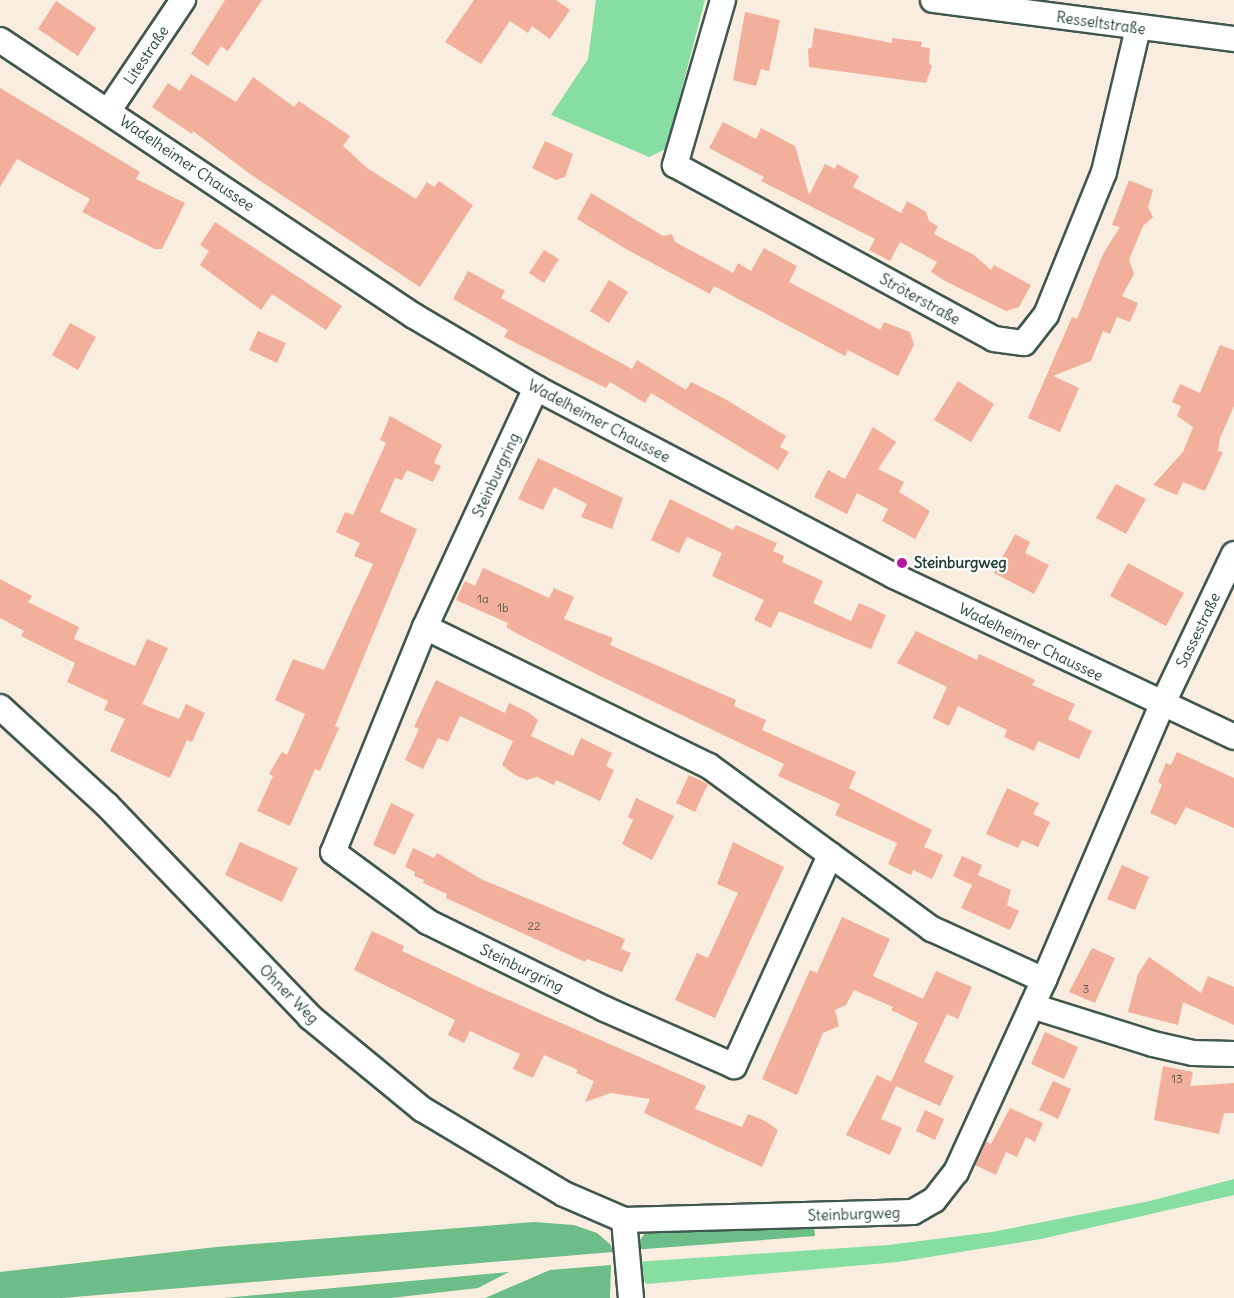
<!DOCTYPE html>
<meta charset="utf-8">
<style>
body{margin:0}
#map{position:relative;width:1234px;height:1298px;overflow:hidden;background:#f9eddf;font-family:Delius,sans-serif}
div>[style]{position:absolute}
.green>*{inset:0;background:#87dea2}
.forest>*{inset:0;background:#6dbd88}
.building>*{inset:0;background:#f2af9b}
.roads{filter:drop-shadow(2px 0 #40574e) drop-shadow(-2px 0 #40574e) drop-shadow(0 2px #40574e) drop-shadow(0 -2px #40574e)}
.minor>*{height:24px;margin:-12px;padding:0 12px;transform-origin:12px;border-radius:12px;background:#fff}
.dots>*{width:16px;height:16px;translate:-50% -50%;box-sizing:border-box;border:3px solid #fff;border-radius:50%}
span{translate:-50% -50%;white-space:nowrap;text-align:center;line-height:1.15;-webkit-text-stroke:4.5px #fff;paint-order:stroke}
.number-label{font-size:12px;color:#545a4e}
.number-label span{-webkit-text-stroke-width:0}
.street-label{font-size:15px;color:#1f3d34}
.poi-label{font-size:15px;color:#1f3d34;font-weight:700}
.left{translate:0 -50%;text-align:left}
</style>
<div id="map">
<div class="green">
<div style="clip-path:polygon(596px 0,705px 0,666px 149px,649px 157px,551px 115px,588px 59px)"></div>
<div style="clip-path:polygon(1234px 1179px,1234px 1195px,1041px 1239px,898px 1262px,647px 1284px,640px 1278px,635px 1262px,888px 1245px,992px 1232px,1150px 1201px)"></div>
</div>
<div class="forest">
<div style="clip-path:polygon(534px 1222px,574px 1225px,597px 1233px,611px 1245px,613px 1252px,62px 1298px,0 1298px,0 1272px,216px 1247px)"></div>
<div style="clip-path:polygon(660px 1227px,814px 1227px,815px 1236px,632px 1250px,646px 1232px)"></div>
<div style="clip-path:polygon(611px 1265px,610px 1298px,485px 1298px,550px 1270px)"></div>
<div style="clip-path:polygon(509px 1272px,478px 1288px,391px 1298px,224px 1298px)"></div>
</div>
<div class="building">
<div style="clip-path:polygon(225px 0,262px 0,228px 51px,221px 46px,208px 66px,191px 54px)"></div>
<div style="clip-path:polygon(474px 0,556px 0,570px 10px,550px 39px,532px 26px,528px 33px,510px 21px,481px 64px,445px 42px)"></div>
<div style="clip-path:polygon(56px 1px,96px 28px,78px 56px,38px 29px)"></div>
<div style="clip-path:polygon(745px 12px,780px 20px,769px 71px,761px 69px,756px 86px,733px 80px)"></div>
<div style="clip-path:polygon(814px 28px,892px 43px,892px 38px,922px 42px,921px 47px,930px 48px,929px 63px,932px 66px,926px 83px,809px 67px,808px 49px,812px 47px)"></div>
<div style="clip-path:polygon(191px 74px,236px 102px,253px 77px,294px 107px,299px 101px,350px 136px,343px 146px,367px 168px,416px 199px,427px 182px,434px 187px,439px 181px,473px 205px,420px 287px,250px 174px,193px 131px,192px 134px,152px 107px,168px 83px,180px 91px)"></div>
<div style="clip-path:polygon(0 88px,140px 172px,136px 179px,185px 203px,162px 249px,155px 249px,82px 212px,90px 199px,17px 159px,0 187px)"></div>
<div style="clip-path:polygon(723px 122px,756px 139px,761px 128px,795px 146px,809px 195px,825px 164px,835px 169px,837px 164px,859px 176px,853px 187px,901px 213px,907px 201px,926px 212px,929px 221px,938px 226px,934px 234px,974px 255px,991px 270px,994px 265px,1031px 285px,1019px 307px,1006px 311px,947px 282px,931px 272px,937px 262px,900px 242px,890px 261px,869px 250px,875px 239px,761px 181px,764px 177px,709px 148px)"></div>
<div style="clip-path:polygon(545px 141px,573px 154px,565px 177px,556px 180px,532px 168px)"></div>
<div style="clip-path:polygon(1129px 180px,1153px 190px,1148px 207px,1153px 217px,1143px 226px,1129px 260px,1134px 274px,1122px 296px,1138px 303px,1130px 322px,1117px 317px,1110px 334px,1103px 331px,1091px 361px,1053px 376px,1079px 388px,1060px 432px,1028px 418px,1072px 317px,1077px 319px,1103px 254px,1120px 227px,1112px 225px)"></div>
<div style="clip-path:polygon(591px 193px,663px 236px,672px 234px,675px 242px,733px 273px,738px 263px,751px 271px,764px 248px,797px 266px,789px 282px,880px 330px,884px 322px,910px 332px,914px 345px,898px 376px,848px 350px,845px 356px,714px 286px,710px 294px,626px 249px,577px 219px)"></div>
<div style="clip-path:polygon(215px 222px,342px 306px,326px 330px,272px 294px,261px 310px,200px 265px,209px 251px,200px 245px)"></div>
<div style="clip-path:polygon(544px 250px,559px 259px,544px 283px,529px 273px)"></div>
<div style="clip-path:polygon(468px 271px,505px 291px,501px 298px,632px 369px,637px 360px,686px 390px,691px 382px,725px 399px,786px 436px,780px 447px,789px 452px,778px 470px,651px 393px,645px 403px,610px 382px,606px 388px,504px 337px,508px 330px,453px 299px)"></div>
<div style="clip-path:polygon(609px 280px,628px 292px,609px 323px,590px 311px)"></div>
<div style="clip-path:polygon(70px 323px,96px 337px,78px 370px,52px 355px)"></div>
<div style="clip-path:polygon(258px 331px,286px 343px,277px 363px,249px 350px)"></div>
<div style="clip-path:polygon(1220px 345px,1234px 350px,1234px 406px,1220px 438px,1218px 451px,1223px 452px,1205px 491px,1183px 482px,1177px 495px,1153px 485px,1183px 452px,1193px 427px,1177px 416px,1181px 406px,1172px 402px,1180px 384px,1200px 393px)"></div>
<div style="clip-path:polygon(958px 381px,994px 404px,971px 442px,934px 420px)"></div>
<div style="clip-path:polygon(390px 416px,442px 445px,434px 463px,441px 466px,433px 482px,407px 470px,402px 480px,395px 478px,380px 512px,417px 529px,335px 726px,339px 728px,320px 771px,315px 769px,290px 826px,257px 811px,273px 776px,269px 774px,282px 752px,287px 755px,305px 714px,275px 700px,293px 659px,324px 670px,373px 564px,354px 556px,360px 543px,336px 532px,345px 512px,353px 515px,386px 443px,380px 440px)"></div>
<div style="clip-path:polygon(873px 427px,896px 442px,878px 469px,904px 482px,899px 492px,930px 511px,915px 539px,882px 521px,888px 509px,857px 493px,847px 514px,814px 497px,828px 470px,845px 479px)"></div>
<div style="clip-path:polygon(538px 458px,623px 498px,612px 529px,581px 517px,587px 504px,554px 487px,543px 510px,518px 499px)"></div>
<div style="clip-path:polygon(1116px 484px,1146px 499px,1126px 534px,1096px 518px)"></div>
<div style="clip-path:polygon(670px 499px,733px 530px,736px 525px,777px 543px,773px 551px,784px 556px,782px 562px,823px 581px,813px 603px,851px 621px,859px 603px,886px 615px,871px 649px,779px 611px,771px 628px,754px 620px,764px 600px,712px 576px,722px 553px,687px 537px,679px 553px,651px 540px)"></div>
<div style="clip-path:polygon(1015px 534px,1030px 542px,1025px 553px,1049px 565px,1034px 594px,994px 573px)"></div>
<div style="clip-path:polygon(1128px 563px,1184px 593px,1166px 626px,1110px 596px)"></div>
<div style="clip-path:polygon(483px 568px,549px 598px,554px 588px,574px 597px,564px 619px,613px 638px,610px 645px,736px 700px,734px 706px,766px 720px,762px 730px,856px 772px,849px 788px,932px 830px,924px 847px,943px 855px,932px 879px,913px 870px,911px 875px,888px 864px,897px 843px,835px 815px,840px 804px,778px 776px,784px 764px,596px 674px,516px 633px,506px 627px,508px 623px,456px 600px,465px 581px,475px 586px)"></div>
<div style="clip-path:polygon(0 579px,32px 596px,28px 602px,79px 627px,74px 639px,135px 666px,147px 639px,168px 648px,142px 704px,179px 719px,186px 704px,205px 713px,192px 742px,187px 740px,170px 778px,110px 751px,125px 719px,104px 710px,108px 701px,67px 682px,75px 663px,21px 636px,24px 631px,0 618px)"></div>
<div style="clip-path:polygon(916px 631px,977px 660px,979px 654px,1003px 665px,1035px 680px,1032px 685px,1075px 704px,1068px 719px,1092px 731px,1079px 759px,1038px 741px,1034px 751px,1004px 737px,1007px 730px,958px 706px,949px 726px,933px 718px,947px 687px,897px 663px)"></div>
<div style="clip-path:polygon(436px 680px,505px 713px,509px 703px,528px 712px,538px 720px,531px 736px,573px 756px,581px 738px,612px 753px,606px 766px,614px 770px,600px 801px,556px 780px,554px 785px,537px 777px,527px 780px,515px 775px,502px 765px,513px 741px,460px 716px,448px 742px,438px 738px,423px 769px,405px 760px,419px 729px,414px 727px)"></div>
<div style="clip-path:polygon(1177px 752px,1234px 778px,1234px 828px,1186px 807px,1176px 825px,1150px 813px,1162px 785px,1158px 782px,1166px 763px,1171px 765px)"></div>
<div style="clip-path:polygon(689px 775px,708px 784px,695px 812px,676px 803px)"></div>
<div style="clip-path:polygon(1007px 788px,1039px 803px,1033px 814px,1050px 822px,1038px 847px,1022px 840px,1018px 848px,986px 834px)"></div>
<div style="clip-path:polygon(636px 798px,674px 816px,652px 860px,622px 844px,633px 820px,628px 817px)"></div>
<div style="clip-path:polygon(391px 803px,414px 814px,395px 855px,373px 845px)"></div>
<div style="clip-path:polygon(240px 842px,298px 868px,282px 902px,225px 875px)"></div>
<div style="clip-path:polygon(733px 842px,784px 867px,715px 1018px,675px 1000px,697px 953px,708px 958px,738px 893px,717px 884px)"></div>
<div style="clip-path:polygon(413px 848px,434px 858px,437px 853px,483px 880px,625px 939px,621px 949px,631px 953px,622px 972px,587px 959px,585px 962px,446px 898px,447px 894px,423px 883px,424px 880px,414px 876px,415px 872px,405px 867px)"></div>
<div style="clip-path:polygon(962px 856px,982px 865px,978px 875px,1011px 890px,1007px 905px,1019px 911px,1010px 930px,961px 908px,972px 885px,953px 876px)"></div>
<div style="clip-path:polygon(1122px 865px,1149px 877px,1135px 910px,1107px 899px)"></div>
<div style="clip-path:polygon(842px 917px,890px 939px,873px 976px,923px 999px,936px 971px,972px 987px,958px 1019px,947px 1014px,924px 1062px,954px 1076px,940px 1106px,896px 1086px,881px 1119px,902px 1128px,890px 1155px,846px 1135px,877px 1075px,891px 1082px,918px 1023px,891px 1010px,893px 1007px,854px 990px,846px 1005px,835px 1010px,839px 1026px,823px 1033px,797px 1095px,762px 1079px,810px 970px,817px 973px)"></div>
<div style="clip-path:polygon(372px 931px,404px 946px,402px 951px,483px 989px,706px 1086px,695px 1109px,742px 1127px,748px 1114px,765px 1121px,778px 1130px,762px 1167px,644px 1113px,650px 1099px,611px 1093px,585px 1102px,594px 1081px,576px 1073px,578px 1070px,544px 1055px,533px 1078px,513px 1069px,520px 1054px,470px 1031px,464px 1043px,448px 1035px,455px 1020px,354px 970px)"></div>
<div style="clip-path:polygon(1092px 948px,1115px 958px,1095px 1003px,1069px 992px)"></div>
<div style="clip-path:polygon(1149px 957px,1201px 993px,1208px 976px,1234px 987px,1234px 1025px,1183px 1002px,1178px 1025px,1128px 1012px,1138px 974px)"></div>
<div style="clip-path:polygon(1045px 1032px,1078px 1047px,1064px 1079px,1031px 1064px)"></div>
<div style="clip-path:polygon(1163px 1066px,1193px 1072px,1190px 1086px,1234px 1083px,1234px 1113px,1224px 1113px,1219px 1134px,1154px 1120px)"></div>
<div style="clip-path:polygon(1053px 1081px,1071px 1089px,1058px 1119px,1039px 1110px)"></div>
<div style="clip-path:polygon(1010px 1108px,1043px 1123px,1035px 1142px,1026px 1137px,1017px 1157px,1006px 1152px,996px 1175px,975px 1165px,986px 1141px,991px 1144px)"></div>
<div style="clip-path:polygon(925px 1110px,944px 1119px,935px 1140px,916px 1131px)"></div>
</div>
<div class="roads">
<div class="minor">
<div style="left:723px;top:0;width:172px;rotate:106.2deg"></div>
<div style="left:675px;top:165px;width:363px;rotate:28.6deg"></div>
<div style="left:994px;top:339px;width:30px;rotate:8deg"></div>
<div style="left:1024px;top:343px;width:36px;rotate:-52deg"></div>
<div style="left:1046px;top:315px;width:154px;rotate:-67.9deg"></div>
<div style="left:1104px;top:172px;width:148px;rotate:-76.7deg"></div>
<div style="left:933px;top:0;width:304px;rotate:7.4deg"></div>
<div style="left:0;top:40px;width:498px;rotate:33.7deg"></div>
<div style="left:414px;top:316px;width:142px;rotate:30.5deg"></div>
<div style="left:536px;top:388px;width:404px;rotate:27.7deg"></div>
<div style="left:894px;top:576px;width:376px;rotate:25.3deg"></div>
<div style="left:109px;top:110px;width:133px;rotate:-56.1deg"></div>
<div style="left:536px;top:388px;width:264px;rotate:114.9deg"></div>
<div style="left:425px;top:627px;width:316px;rotate:26.1deg"></div>
<div style="left:709px;top:766px;width:276px;rotate:36.2deg"></div>
<div style="left:932px;top:929px;width:123px;rotate:24.5deg"></div>
<div style="left:425px;top:627px;width:243px;rotate:112.2deg"></div>
<div style="left:333px;top:852px;width:118px;rotate:36.4deg"></div>
<div style="left:428px;top:922px;width:197px;rotate:26.2deg"></div>
<div style="left:605px;top:1009px;width:141px;rotate:23.8deg"></div>
<div style="left:734px;top:1066px;width:232px;rotate:-65.5deg"></div>
<div style="left:0;top:707px;width:145px;rotate:42.5deg"></div>
<div style="left:107px;top:805px;width:294px;rotate:46.2deg"></div>
<div style="left:310px;top:1017px;width:145px;rotate:39.4deg"></div>
<div style="left:422px;top:1109px;width:165px;rotate:30.9deg"></div>
<div style="left:564px;top:1194px;width:65px;rotate:23.4deg"></div>
<div style="left:624px;top:1220px;width:289px;rotate:-1.6deg"></div>
<div style="left:913px;top:1212px;width:24px;rotate:-30deg"></div>
<div style="left:934px;top:1200px;width:36px;rotate:-52deg"></div>
<div style="left:956px;top:1172px;width:211px;rotate:-65.4deg"></div>
<div style="left:1044px;top:980px;width:299px;rotate:-66.8deg"></div>
<div style="left:1162px;top:705px;width:167px;rotate:-64.5deg"></div>
<div style="left:1032px;top:1006px;width:127px;rotate:17.4deg"></div>
<div style="left:1153px;top:1044px;width:41px;rotate:12.7deg"></div>
<div style="left:1193px;top:1053px;width:41px;rotate:1.4deg"></div>
<div style="left:624px;top:1220px;width:78px;rotate:84.9deg"></div>
</div>
</div>
<div class="dots">
<div style="left:902px;top:563px;background:#b5179e"></div>
</div>
<div class="number-label">
<span style="left:483px;top:599px">1a</span>
<span style="left:503px;top:608px">1b</span>
<span style="left:534px;top:926px">22</span>
<span style="left:1086px;top:989px">3</span>
<span style="left:1177px;top:1079px">13</span>
</div>
<div class="street-label">
<span style="left:1101px;top:23px;rotate:8deg">Resseltstraße</span>
<span style="left:146px;top:55px;rotate:-56deg">Litestraße</span>
<span style="left:187px;top:163px;rotate:34deg">Wadelheimer Chaussee</span>
<span style="left:920px;top:299px;rotate:29deg">Ströterstraße</span>
<span style="left:599px;top:421px;rotate:28deg">Wadelheimer Chaussee</span>
<span style="left:496px;top:475px;rotate:-65deg">Steinburgring</span>
<span style="left:1198px;top:630px;rotate:-64deg">Sassestraße</span>
<span style="left:1031px;top:642px;rotate:26deg">Wadelheimer Chaussee</span>
<span style="left:522px;top:968px;rotate:26deg">Steinburgring</span>
<span style="left:289px;top:994px;rotate:45deg">Ohner Weg</span>
<span style="left:854px;top:1214px;rotate:-2deg">Steinburgweg</span>
</div>
<div class="poi-label">
<span class="left" style="left:914px;top:563px">Steinburgweg</span>
</div>
</div>
